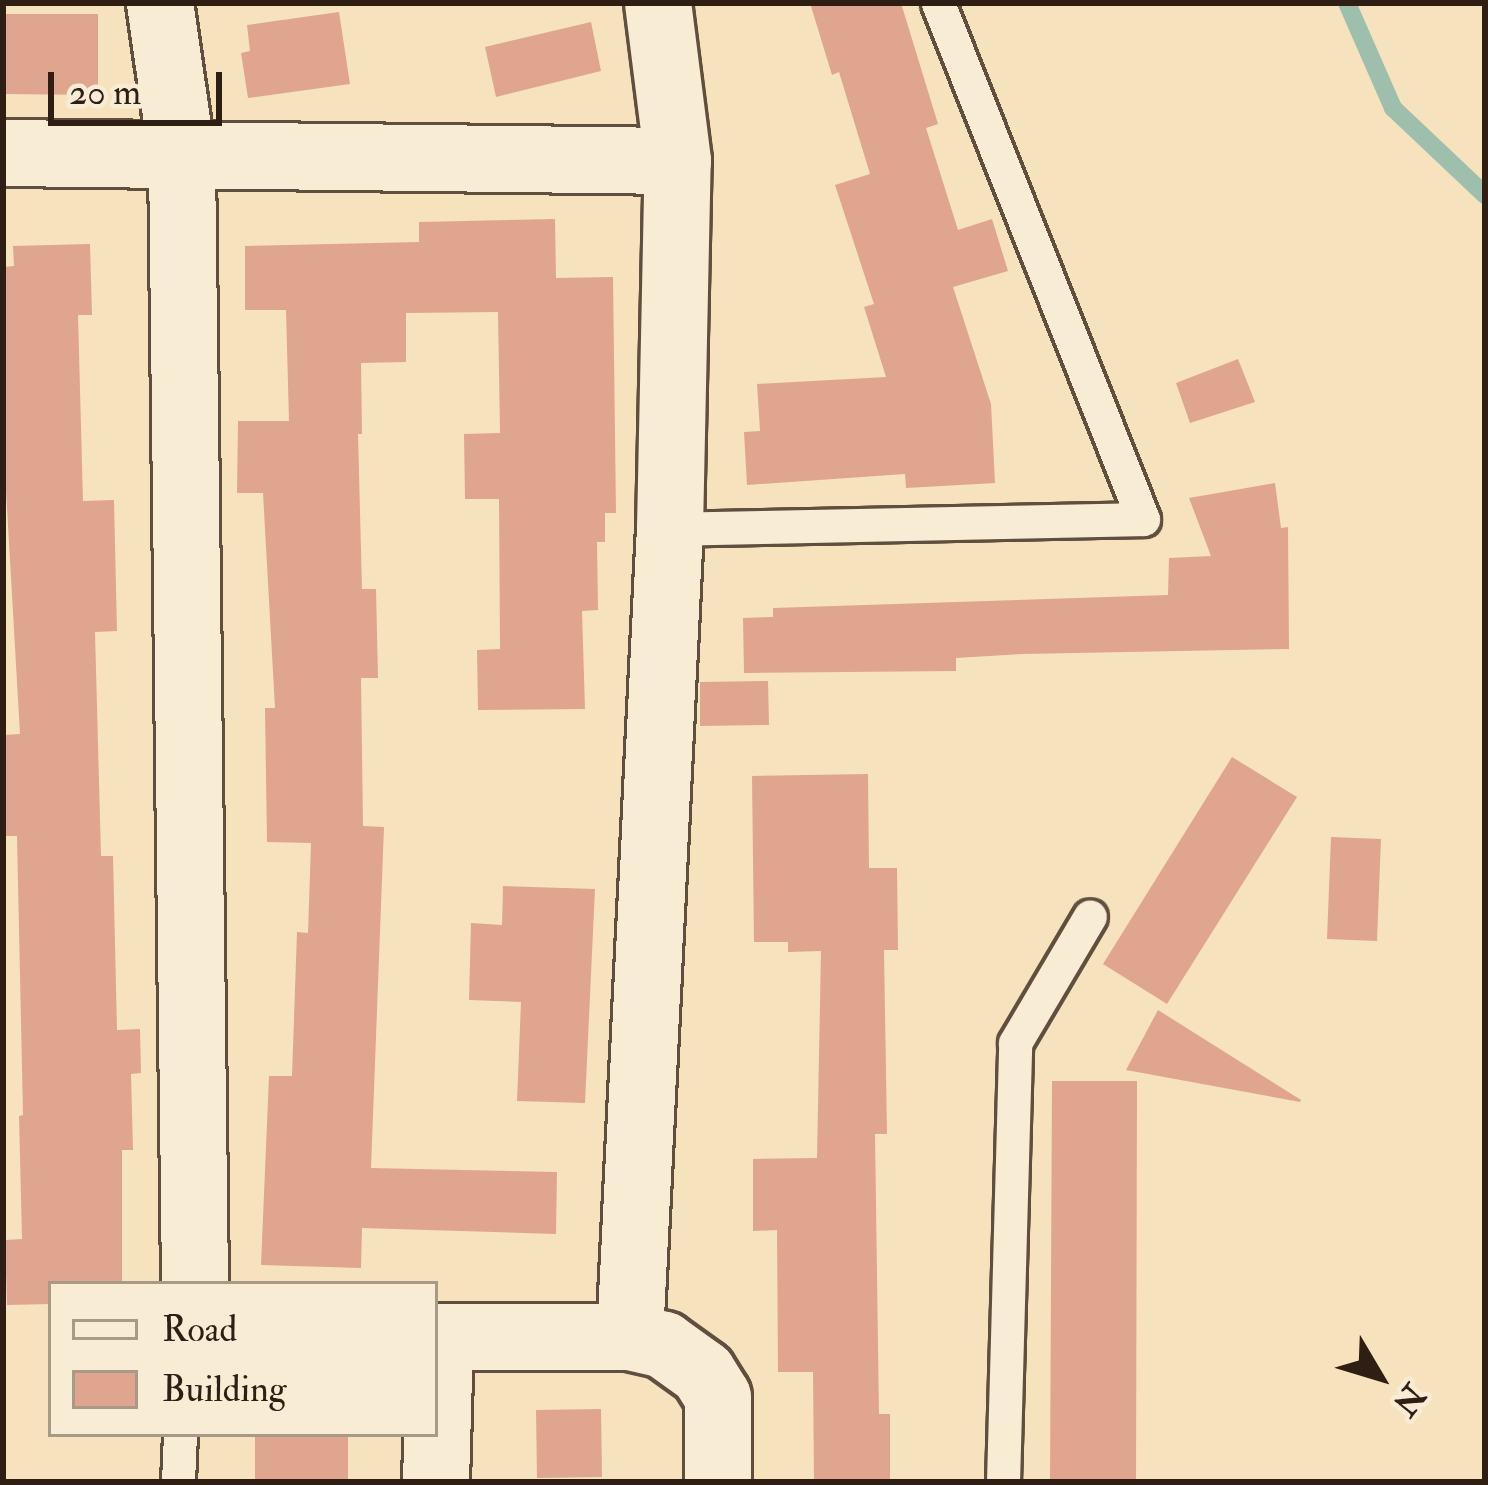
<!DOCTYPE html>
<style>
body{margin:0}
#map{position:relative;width:1488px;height:1485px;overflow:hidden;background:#f6e2bd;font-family:"IM FELL Double Pica",serif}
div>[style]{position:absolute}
.stream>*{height:18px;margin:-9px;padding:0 9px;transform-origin:9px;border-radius:9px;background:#9dbfac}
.building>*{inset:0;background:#e0a58e}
.roads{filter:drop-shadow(3px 0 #604f3e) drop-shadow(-3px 0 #604f3e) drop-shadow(0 3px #604f3e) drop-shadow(0 -3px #604f3e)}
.service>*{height:33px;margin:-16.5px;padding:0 16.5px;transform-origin:16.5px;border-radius:16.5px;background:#f9ecd4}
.minor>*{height:66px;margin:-33px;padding:0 33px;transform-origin:33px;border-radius:33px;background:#f9ecd4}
span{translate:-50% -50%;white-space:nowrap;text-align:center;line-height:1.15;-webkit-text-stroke:9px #f9ecd4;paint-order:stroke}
.frame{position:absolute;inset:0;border:6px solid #2e1e14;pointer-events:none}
.legend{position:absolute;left:48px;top:1281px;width:390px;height:156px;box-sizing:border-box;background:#f9ecd4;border:3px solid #a89a87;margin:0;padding:15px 21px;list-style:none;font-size:36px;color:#2e1e14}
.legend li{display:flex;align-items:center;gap:24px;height:60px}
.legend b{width:60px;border:3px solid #a89a87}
.north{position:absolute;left:1320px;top:1317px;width:120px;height:120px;-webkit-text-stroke:9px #f9ecd4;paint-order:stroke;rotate:128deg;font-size:33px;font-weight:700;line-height:48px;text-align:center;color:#2e1e14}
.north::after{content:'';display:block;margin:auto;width:42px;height:54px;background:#2e1e14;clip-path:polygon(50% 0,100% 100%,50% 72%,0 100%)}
.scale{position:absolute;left:48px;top:72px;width:174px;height:54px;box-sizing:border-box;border:6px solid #2e1e14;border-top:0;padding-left:15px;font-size:36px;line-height:42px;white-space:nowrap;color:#2e1e14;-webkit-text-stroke:9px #f9ecd4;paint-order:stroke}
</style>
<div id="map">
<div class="stream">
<div style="left:1347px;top:3px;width:115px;rotate:66.3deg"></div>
<div style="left:1393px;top:108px;width:127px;rotate:43.4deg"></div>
</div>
<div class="building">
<div style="clip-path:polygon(810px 3px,901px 3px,938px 124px,926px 128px,958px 230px,992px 219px,1008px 271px,953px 287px,991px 404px,995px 483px,906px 488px,905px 474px,747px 485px,744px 432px,760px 431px,757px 384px,886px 377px,864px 307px,874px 304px,835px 185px,870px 174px,839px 72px,832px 75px)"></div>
<div style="clip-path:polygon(339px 12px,350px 84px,248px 98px,241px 53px,250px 51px,247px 25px)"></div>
<div style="clip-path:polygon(3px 14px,98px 14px,98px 95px,3px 94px)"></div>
<div style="clip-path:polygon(591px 22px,601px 71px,496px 97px,485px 47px)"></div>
<div style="clip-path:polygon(555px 219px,556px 278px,613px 277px,616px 513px,605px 513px,605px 542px,597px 542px,598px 610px,582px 611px,585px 709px,478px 710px,477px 650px,500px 649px,499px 499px,465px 499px,464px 434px,500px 433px,498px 312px,406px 313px,406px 362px,361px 363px,362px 434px,358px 434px,362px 589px,376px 589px,378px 678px,361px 678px,363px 826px,384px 827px,371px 1168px,557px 1172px,556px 1234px,362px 1228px,361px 1268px,261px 1265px,269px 1076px,292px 1076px,297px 932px,308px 933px,311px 843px,267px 842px,265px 708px,275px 708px,263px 493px,237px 493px,238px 421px,289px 421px,286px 310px,245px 310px,245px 246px,419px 242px,419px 222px)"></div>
<div style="clip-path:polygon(90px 244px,92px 315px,78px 315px,83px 501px,114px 500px,117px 631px,95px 632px,101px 856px,113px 856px,117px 1030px,140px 1029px,141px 1073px,131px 1074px,133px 1150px,122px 1150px,122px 1284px,51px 1284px,51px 1304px,7px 1305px,5px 1240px,22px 1239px,19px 1116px,23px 1115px,17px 836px,3px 836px,3px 735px,20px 734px,3px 439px,3px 267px,14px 266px,13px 246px)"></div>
<div style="clip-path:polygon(1238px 359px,1255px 402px,1190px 423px,1176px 383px)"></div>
<div style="clip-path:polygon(1275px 483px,1281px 528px,1288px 527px,1289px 649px,1022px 654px,956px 658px,956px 671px,744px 673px,743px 618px,773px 617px,773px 608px,1168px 595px,1169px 558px,1211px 556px,1189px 498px)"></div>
<div style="clip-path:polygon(768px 681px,769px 725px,700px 726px,700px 682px)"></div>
<div style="clip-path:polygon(1232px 757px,1297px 797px,1167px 1004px,1103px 964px)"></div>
<div style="clip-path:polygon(868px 774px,869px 868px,897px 868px,898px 950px,884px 950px,887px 1134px,875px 1134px,879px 1414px,890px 1414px,890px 1482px,814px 1482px,813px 1372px,778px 1372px,777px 1230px,753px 1231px,753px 1159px,817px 1158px,821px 951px,788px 952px,788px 942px,754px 942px,752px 776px)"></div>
<div style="clip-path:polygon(1331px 837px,1381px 839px,1377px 941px,1327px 939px)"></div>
<div style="clip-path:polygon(503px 886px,595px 889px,585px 1103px,517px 1101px,521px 1002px,469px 1000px,471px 923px,502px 925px)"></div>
<div style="clip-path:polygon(1158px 1010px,1301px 1100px,1300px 1102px,1126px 1070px)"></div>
<div style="clip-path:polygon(1052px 1081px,1137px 1081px,1136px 1482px,1050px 1482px)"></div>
<div style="clip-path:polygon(601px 1409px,602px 1477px,537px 1478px,536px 1410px)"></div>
<div style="clip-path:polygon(255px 1434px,348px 1434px,348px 1482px,255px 1482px)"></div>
</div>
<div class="roads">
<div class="service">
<div style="left:670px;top:529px;width:473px;rotate:-1.2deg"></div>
<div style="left:1143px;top:519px;width:555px;rotate:-111.67deg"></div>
<div style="left:178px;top:1482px;width:48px;rotate:-87.6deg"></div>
<div style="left:1003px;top:1482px;width:439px;rotate:-88.4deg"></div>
<div style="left:1015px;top:1043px;width:147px;rotate:-59.4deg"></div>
</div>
<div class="minor">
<div style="left:160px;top:3px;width:155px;rotate:81.8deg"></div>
<div style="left:182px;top:156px;width:1128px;rotate:89.34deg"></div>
<div style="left:3px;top:153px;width:675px;rotate:0.68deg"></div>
<div style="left:435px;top:1337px;width:195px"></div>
<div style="left:630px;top:1337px;width:35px;rotate:13deg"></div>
<div style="left:664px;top:1345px;width:48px;rotate:35.7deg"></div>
<div style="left:703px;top:1373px;width:28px;rotate:58deg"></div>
<div style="left:718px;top:1397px;width:85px;rotate:90deg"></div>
<div style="left:630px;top:1337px;width:809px;rotate:-87.17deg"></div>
<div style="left:670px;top:529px;width:368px;rotate:-88.8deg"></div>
<div style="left:678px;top:161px;width:159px;rotate:-97.2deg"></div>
<div style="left:436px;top:1482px;width:145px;rotate:-88.4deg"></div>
</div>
</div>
<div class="frame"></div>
<ul class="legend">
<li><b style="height:15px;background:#f9ecd4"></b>Road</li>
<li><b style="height:33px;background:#e0a58e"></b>Building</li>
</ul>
<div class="north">N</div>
<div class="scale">20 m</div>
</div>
